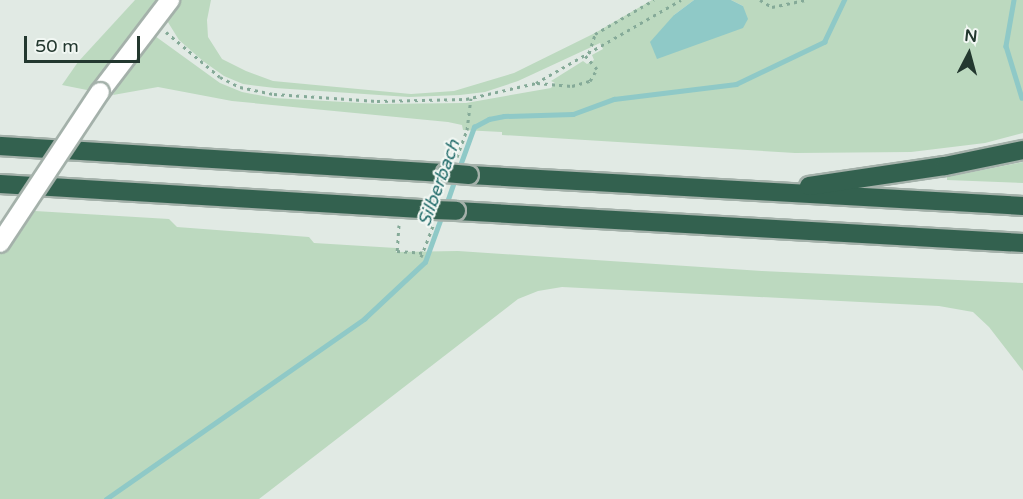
<!DOCTYPE html>
<style>
body{margin:0}
#map{position:relative;width:1023px;height:499px;overflow:hidden;background:#e1eae4;font-family:"Varela Round",sans-serif}
div>[style]{position:absolute}
.green>*{inset:0;background:#bcd9bf}
.water>*{inset:0;background:#8fc9c7}
.stream>*{height:4.5px;margin:-2.25px;padding:0 2.25px;transform-origin:2.25px;border-radius:2.25px;background:#8fc9c7}
.path>*{height:3px;margin-top:-1.5px;transform-origin:0;background:repeating-linear-gradient(90deg,#85aa98 0 3px,transparent 0 7.5px)}
.roads{filter:drop-shadow(2px 0 #a4b1aa) drop-shadow(-2px 0 #a4b1aa) drop-shadow(0 2px #a4b1aa) drop-shadow(0 -2px #a4b1aa)}
.minor>*{height:18px;margin:-9px;padding:0 9px;transform-origin:9px;border-radius:9px;background:#fff}
.highway>*{height:18px;margin:-9px;padding:0 9px;transform-origin:9px;border-radius:9px;background:#33614f}
.bridges{filter:drop-shadow(2px 0 #a4b1aa) drop-shadow(-2px 0 #a4b1aa) drop-shadow(0 2px #a4b1aa) drop-shadow(0 -2px #a4b1aa)}
.minor-bridge>*{height:18px;margin:-9px;padding:0 9px;transform-origin:9px;border-radius:9px;background:#fff}
.highway-bridge>*{height:18px;margin:-9px;padding:0 9px;transform-origin:9px;border-radius:9px;background:#33614f}
span{translate:-50% -50%;white-space:nowrap;text-align:center;line-height:1.15;-webkit-text-stroke:4.5px #f1f7f3;paint-order:stroke}
.water-label{font-size:18px;color:#246d6c;font-style:italic}
.north{position:absolute;left:939px;top:24px;width:60px;height:60px;-webkit-text-stroke:4px #f1f7f3;paint-order:stroke;rotate:6deg;font-size:16px;font-weight:700;line-height:24px;text-align:center;color:#23382f}
.north::after{content:'';display:block;margin:auto;width:21px;height:27px;background:#23382f;clip-path:polygon(50% 0,100% 100%,50% 72%,0 100%)}
.scale{position:absolute;left:24px;top:36px;width:116px;height:27px;box-sizing:border-box;border:3px solid #23382f;border-top:0;padding-left:8px;font-size:18px;line-height:21px;white-space:nowrap;color:#23382f;-webkit-text-stroke:4px #f1f7f3;paint-order:stroke}
</style>
<div id="map">
<div class="green">
<div style="clip-path:polygon(135px 0,161px 0,92px 91px,62px 85px,78px 62px)"></div>
<div style="clip-path:polygon(180px 0,211px 0,207px 20px,208px 37px,222px 59px,246px 71px,273px 81px,411px 94px,454px 91px,514px 73px,595px 33px,652px 0,694px 0,674px 15px,743px 6px,731px 0,1023px 0,1023px 133px,985px 143px,911px 152px,795px 153px,502px 135px,502px 132px,463px 130px,462px 125px,448px 122px,232px 101px,158px 87px,113px 95px,115px 91px,111px 89px,147px 37px,155px 36px,220px 83px,242px 92px,274px 98px,379px 104px,466px 103px,551px 88px,555px 83px,551px 81px,583px 61px,587px 64px,594px 60px,592px 55px,603px 49px,600px 43px,518px 81px,485px 92px,460px 95px,409px 97px,275px 88px,243px 84px,224px 76px,203px 61px,179px 40px,166px 19px)"></div>
<div style="clip-path:polygon(1023px 162px,1023px 183px,947px 180px,947px 177px)"></div>
<div style="clip-path:polygon(35px 211px,169px 219px,177px 227px,309px 237px,314px 243px,396px 248px,396px 252px,458px 251px,762px 271px,1023px 283px,1023px 371px,989px 327px,973px 312px,939px 306px,562px 287px,538px 291px,518px 299px,259px 499px,0 499px,0 248px,10px 248px)"></div>
</div>
<div class="water">
<div style="clip-path:polygon(694px 0,731px 0,743px 6px,748px 19px,743px 28px,657px 59px,650px 42px,674px 15px)"></div>
</div>
<div class="stream">
<div style="left:1014px;top:0;width:47px;rotate:99.9deg"></div>
<div style="left:1006px;top:46px;width:54px;rotate:72.9deg"></div>
<div style="left:458px;top:171px;width:47px;rotate:-70deg"></div>
<div style="left:474px;top:127px;width:17px;rotate:-28deg"></div>
<div style="left:489px;top:119px;width:15px;rotate:-11deg"></div>
<div style="left:504px;top:116px;width:69px;rotate:-1.7deg"></div>
<div style="left:573px;top:114px;width:44px;rotate:-20.1deg"></div>
<div style="left:614px;top:99px;width:123px;rotate:-7deg"></div>
<div style="left:736px;top:84px;width:98px;rotate:-25.5deg"></div>
<div style="left:824px;top:42px;width:47px;rotate:-64.5deg"></div>
<div style="left:446px;top:205px;width:28px;rotate:-71deg"></div>
<div style="left:106px;top:499px;width:315px;rotate:-34.9deg"></div>
<div style="left:364px;top:319px;width:83px;rotate:-43.1deg"></div>
<div style="left:425px;top:262px;width:50px;rotate:-70.1deg"></div>
</div>
<div class="path">
<div style="left:760px;top:0;width:14px;rotate:30deg"></div>
<div style="left:772px;top:7px;width:34px;rotate:-12deg"></div>
<div style="left:166px;top:32px;width:70px;rotate:39.8deg"></div>
<div style="left:220px;top:77px;width:22px;rotate:27deg"></div>
<div style="left:240px;top:87px;width:35px;rotate:12deg"></div>
<div style="left:274px;top:94px;width:103px;rotate:3.9deg"></div>
<div style="left:377px;top:101px;width:89px;rotate:-1.3deg"></div>
<div style="left:466px;top:99px;width:72px;rotate:-12.9deg"></div>
<div style="left:536px;top:83px;width:167px;rotate:-29.8deg"></div>
<div style="left:589px;top:53px;width:20px;rotate:-72deg"></div>
<div style="left:595px;top:34px;width:68px;rotate:-30deg"></div>
<div style="left:537px;top:83px;width:35px;rotate:5deg"></div>
<div style="left:572px;top:86px;width:19px;rotate:-16deg"></div>
<div style="left:590px;top:81px;width:14px;rotate:-60deg"></div>
<div style="left:597px;top:69px;width:18px;rotate:-131deg"></div>
<div style="left:457px;top:157px;width:29px;rotate:-70deg"></div>
<div style="left:467px;top:130px;width:32px;rotate:-83deg"></div>
<div style="left:399px;top:225px;width:26px;rotate:94deg"></div>
<div style="left:397px;top:251px;width:26px;rotate:4deg"></div>
<div style="left:421px;top:257px;width:34px;rotate:-69deg"></div>
</div>
<div class="roads">
<div class="minor">
<div style="left:100px;top:92px;width:116px;rotate:-52.7deg"></div>
</div>
<div class="highway">
<div style="left:0;top:146px;width:447px;rotate:3.5deg"></div>
<div style="left:469px;top:175px;width:555px;rotate:3.2deg"></div>
<div style="left:0;top:184px;width:434px;rotate:3.4deg"></div>
<div style="left:809px;top:186px;width:137px;rotate:-8.4deg"></div>
<div style="left:945px;top:166px;width:80px;rotate:-11.6deg"></div>
<div style="left:456px;top:211px;width:568px;rotate:3.23deg"></div>
</div>
</div>
<div class="bridges">
<div class="minor-bridge">
<div style="left:0;top:243px;width:181px;rotate:-56.5deg"></div>
</div>
<div class="highway-bridge">
<div style="left:446px;top:173px;width:23px;rotate:5deg"></div>
<div style="left:433px;top:210px;width:23px;rotate:2deg"></div>
</div>
</div>
<div class="water-label">
<span style="left:439px;top:183px;rotate:-70deg">Silberbach</span>
</div>
<div class="north">N</div>
<div class="scale">50 m</div>
</div>
